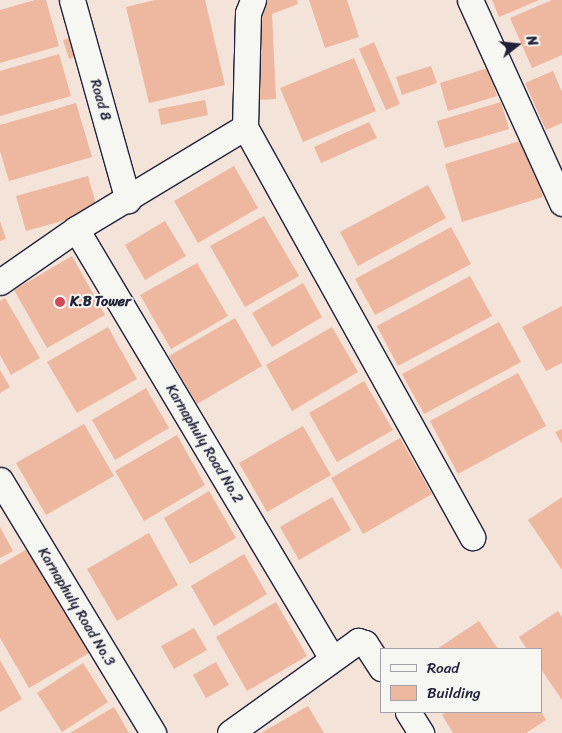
<!DOCTYPE html>
<style>
body{margin:0}
#map{position:relative;width:562px;height:733px;overflow:hidden;background:#f3e3d9;font-family:Sriracha,sans-serif}
div>[style]{position:absolute}
.building>*{inset:0;background:#edb7a0}
.roads{filter:drop-shadow(1px 0 #22223b) drop-shadow(-1px 0 #22223b) drop-shadow(0 1px #22223b) drop-shadow(0 -1px #22223b)}
.street>*{height:25px;margin:-12.5px;padding:0 12.5px;transform-origin:12.5px;border-radius:12.5px;background:#f6f6f2}
.dots>*{width:14px;height:14px;translate:-50% -50%;box-sizing:border-box;border:2px solid #f6f6f2;border-radius:50%}
span{translate:-50% -50%;white-space:nowrap;text-align:center;line-height:1.15;-webkit-text-stroke:4px #f6f6f2;paint-order:stroke}
.street-label{font-size:14px;color:#22223b}
.poi-label{font-size:14px;color:#22223b;font-weight:700}
.left{translate:0 -50%;text-align:left}
.legend{position:absolute;left:380px;top:648px;width:162px;height:65px;box-sizing:border-box;background:#f6f6f2;border:1px solid #a1a1a9;margin:0;padding:6px 9px;list-style:none;font-size:15px;color:#22223b}
.legend li{display:flex;align-items:center;gap:10px;height:25px}
.legend b{width:25px;border:1px solid #a1a1a9}
.north{position:absolute;left:492px;top:20px;width:50px;height:50px;-webkit-text-stroke:4px #f6f6f2;paint-order:stroke;rotate:74deg;font-size:14px;font-weight:700;line-height:20px;text-align:center;color:#22223b}
.north::after{content:'';display:block;margin:auto;width:18px;height:22px;background:#22223b;clip-path:polygon(50% 0,100% 100%,50% 72%,0 100%)}
</style>
<div id="map">
<div class="building">
<div style="clip-path:polygon(35px 0,46px 0,59px 46px,0 63px,0 10px)"></div>
<div style="clip-path:polygon(155px 0,205px 0,225px 85px,149px 103px,126px 7px)"></div>
<div style="clip-path:polygon(266px 0,297px 0,298px 4px,272px 14px,276px 99px,257px 100px,253px 15px)"></div>
<div style="clip-path:polygon(309px 0,347px 0,359px 37px,325px 48px)"></div>
<div style="clip-path:polygon(492px 0,539px 0,499px 17px)"></div>
<div style="clip-path:polygon(552px 0,562px 0,562px 55px,532px 68px,510px 18px)"></div>
<div style="clip-path:polygon(78px 35px,84px 54px,69px 59px,63px 40px)"></div>
<div style="clip-path:polygon(374px 42px,400px 104px,386px 110px,359px 49px)"></div>
<div style="clip-path:polygon(59px 54px,71px 96px,0 116px,0 71px)"></div>
<div style="clip-path:polygon(354px 58px,376px 111px,303px 142px,280px 88px)"></div>
<div style="clip-path:polygon(431px 66px,437px 83px,402px 95px,396px 77px)"></div>
<div style="clip-path:polygon(488px 68px,497px 96px,448px 111px,440px 83px)"></div>
<div style="clip-path:polygon(553px 71px,562px 92px,562px 123px,546px 130px,525px 83px)"></div>
<div style="clip-path:polygon(205px 100px,208px 115px,161px 125px,158px 109px)"></div>
<div style="clip-path:polygon(501px 102px,509px 129px,445px 148px,437px 121px)"></div>
<div style="clip-path:polygon(76px 103px,92px 157px,9px 181px,0 151px,0 125px)"></div>
<div style="clip-path:polygon(369px 122px,377px 138px,321px 163px,314px 147px)"></div>
<div style="clip-path:polygon(526px 139px,543px 197px,462px 222px,445px 164px)"></div>
<div style="clip-path:polygon(234px 166px,258px 208px,198px 243px,174px 201px)"></div>
<div style="clip-path:polygon(88px 176px,98px 211px,26px 231px,16px 196px)"></div>
<div style="clip-path:polygon(428px 185px,446px 218px,358px 266px,340px 232px)"></div>
<div style="clip-path:polygon(264px 216px,299px 276px,245px 307px,210px 246px)"></div>
<div style="clip-path:polygon(0 221px,6px 239px,0 241px)"></div>
<div style="clip-path:polygon(165px 221px,186px 256px,145px 280px,125px 245px)"></div>
<div style="clip-path:polygon(451px 227px,471px 264px,375px 315px,355px 279px)"></div>
<div style="clip-path:polygon(72px 256px,105px 315px,47px 348px,14px 290px)"></div>
<div style="clip-path:polygon(197px 263px,228px 316px,171px 349px,140px 295px)"></div>
<div style="clip-path:polygon(470px 276px,492px 316px,398px 366px,377px 326px)"></div>
<div style="clip-path:polygon(303px 283px,322px 317px,272px 347px,252px 313px)"></div>
<div style="clip-path:polygon(5px 298px,40px 358px,11px 375px,0 355px,0 301px)"></div>
<div style="clip-path:polygon(562px 306px,562px 363px,546px 371px,522px 327px)"></div>
<div style="clip-path:polygon(235px 318px,262px 366px,197px 404px,169px 356px)"></div>
<div style="clip-path:polygon(499px 322px,521px 362px,424px 414px,402px 374px)"></div>
<div style="clip-path:polygon(108px 327px,137px 379px,77px 413px,47px 362px)"></div>
<div style="clip-path:polygon(332px 327px,358px 372px,292px 411px,266px 365px)"></div>
<div style="clip-path:polygon(0 370px,10px 387px,0 393px)"></div>
<div style="clip-path:polygon(518px 373px,546px 426px,458px 474px,430px 421px)"></div>
<div style="clip-path:polygon(364px 381px,393px 430px,337px 462px,309px 413px)"></div>
<div style="clip-path:polygon(146px 388px,169px 428px,115px 460px,92px 420px)"></div>
<div style="clip-path:polygon(84px 424px,114px 476px,46px 515px,16px 463px)"></div>
<div style="clip-path:polygon(303px 426px,331px 475px,267px 512px,239px 463px)"></div>
<div style="clip-path:polygon(562px 429px,562px 444px,555px 432px)"></div>
<div style="clip-path:polygon(177px 435px,205px 485px,144px 521px,115px 471px)"></div>
<div style="clip-path:polygon(400px 438px,432px 494px,363px 534px,331px 478px)"></div>
<div style="clip-path:polygon(209px 491px,236px 538px,190px 564px,164px 518px)"></div>
<div style="clip-path:polygon(332px 497px,351px 530px,299px 560px,280px 527px)"></div>
<div style="clip-path:polygon(562px 497px,562px 570px,528px 520px)"></div>
<div style="clip-path:polygon(0 527px,13px 551px,0 558px)"></div>
<div style="clip-path:polygon(149px 533px,178px 585px,117px 621px,87px 569px)"></div>
<div style="clip-path:polygon(29px 548px,89px 653px,29px 688px,0 638px,0 565px)"></div>
<div style="clip-path:polygon(244px 554px,267px 594px,214px 626px,191px 586px)"></div>
<div style="clip-path:polygon(276px 602px,307px 656px,247px 691px,216px 637px)"></div>
<div style="clip-path:polygon(558px 611px,562px 617px,562px 700px,541px 669px,541px 649px,527px 649px,519px 637px)"></div>
<div style="clip-path:polygon(479px 621px,498px 649px,437px 649px)"></div>
<div style="clip-path:polygon(194px 628px,207px 650px,174px 669px,161px 646px)"></div>
<div style="clip-path:polygon(0 660px,22px 699px,0 712px)"></div>
<div style="clip-path:polygon(216px 662px,229px 685px,206px 698px,193px 675px)"></div>
<div style="clip-path:polygon(83px 663px,108px 702px,62px 732px,37px 693px)"></div>
<div style="clip-path:polygon(308px 706px,324px 733px,261px 733px)"></div>
<div style="clip-path:polygon(114px 707px,129px 733px,70px 733px)"></div>
<div style="clip-path:polygon(447px 712px,541px 712px,546px 720px,526px 733px,453px 733px,442px 715px)"></div>
</div>
<div class="roads">
<div class="street">
<div style="left:72px;top:0;width:208px;rotate:74.4deg"></div>
<div style="left:470px;top:0;width:223px;rotate:65.6deg"></div>
<div style="left:245px;top:127px;width:469px;rotate:61deg"></div>
<div style="left:76px;top:229px;width:500px;rotate:59.2deg"></div>
<div style="left:0;top:282px;width:93px;rotate:-34.9deg"></div>
<div style="left:76px;top:229px;width:197px;rotate:-31.1deg"></div>
<div style="left:245px;top:127px;width:114px;rotate:-88.5deg"></div>
<div style="left:248px;top:13px;width:14px;rotate:-69deg"></div>
<div style="left:0;top:480px;width:296px;rotate:58.8deg"></div>
<div style="left:408px;top:712px;width:25px;rotate:58deg"></div>
<div style="left:230px;top:733px;width:158px;rotate:-35.7deg"></div>
<div style="left:358px;top:641px;width:7px;rotate:16deg"></div>
<div style="left:365px;top:643px;width:30px;rotate:57deg"></div>
</div>
</div>
<div class="dots">
<div style="left:60px;top:302px;background:#d1495b"></div>
</div>
<div class="street-label">
<span style="left:100px;top:100px;rotate:74deg">Road 8</span>
<span style="left:204px;top:444px;rotate:59deg">Karnaphuly Road No.2</span>
<span style="left:76px;top:607px;rotate:59deg">Karnaphuly Road No.3</span>
</div>
<div class="poi-label">
<span class="left" style="left:70px;top:302px">K.B Tower</span>
</div>
<ul class="legend">
<li><b style="height:6px;background:#f6f6f2"></b>Road</li>
<li><b style="height:14px;background:#edb7a0"></b>Building</li>
</ul>
<div class="north">N</div>
</div>
